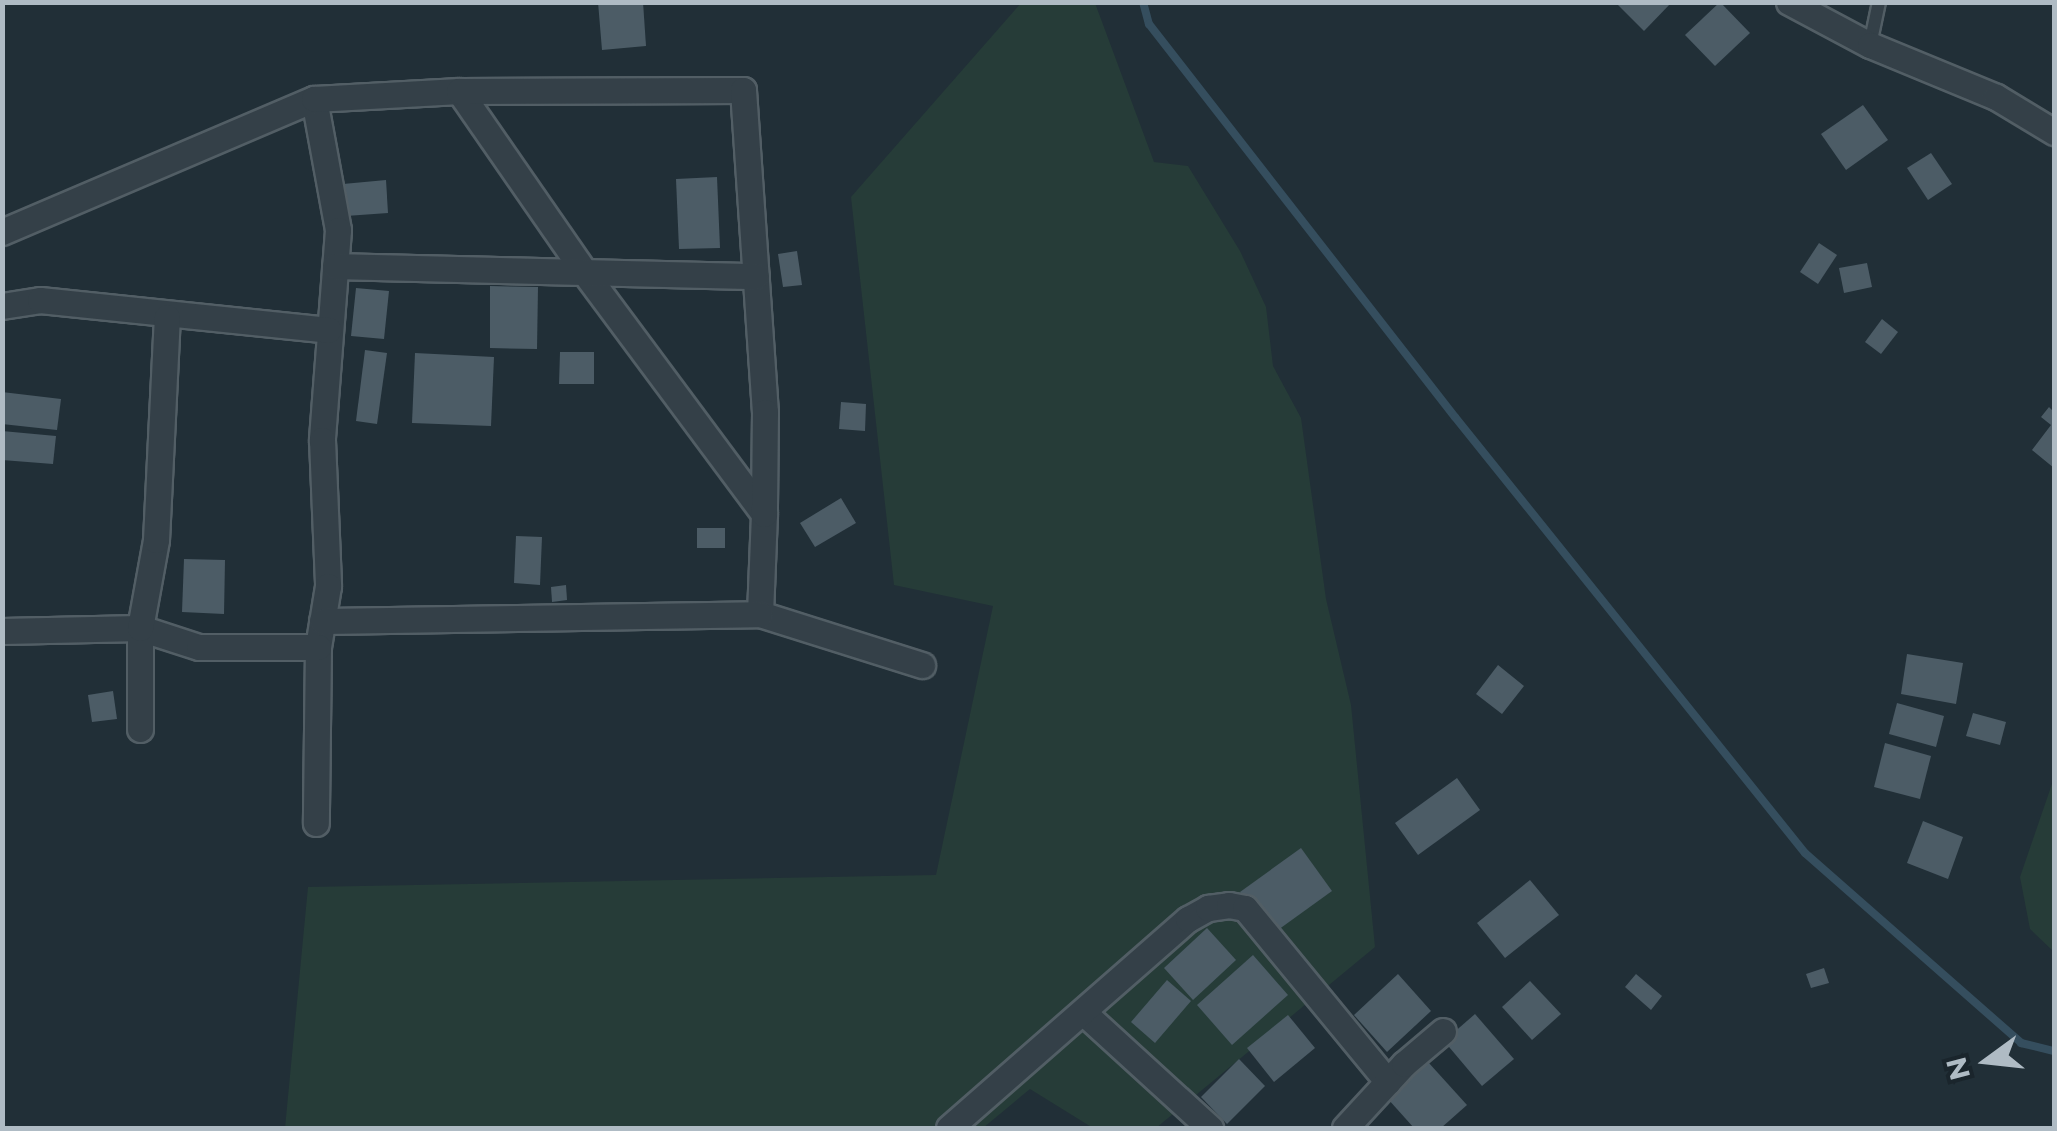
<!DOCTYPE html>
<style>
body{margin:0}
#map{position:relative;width:2057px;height:1131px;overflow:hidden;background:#212f37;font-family:Montserrat,sans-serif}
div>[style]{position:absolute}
.green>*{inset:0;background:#263c38}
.stream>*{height:8px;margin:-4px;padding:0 4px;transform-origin:4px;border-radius:4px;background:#354e5e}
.building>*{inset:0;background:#4c5c66}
.roads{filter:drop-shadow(2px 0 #525e65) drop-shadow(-2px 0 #525e65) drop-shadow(0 2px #525e65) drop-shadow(0 -2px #525e65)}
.lane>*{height:12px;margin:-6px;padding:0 6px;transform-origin:6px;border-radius:6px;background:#344048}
.street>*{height:25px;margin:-12.5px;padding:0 12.5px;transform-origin:12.5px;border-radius:12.5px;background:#344048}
span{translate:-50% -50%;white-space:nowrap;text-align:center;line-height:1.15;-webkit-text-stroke:8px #1a252c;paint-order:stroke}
.frame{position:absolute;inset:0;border:5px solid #afbbc4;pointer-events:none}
.north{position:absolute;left:1937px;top:1011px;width:100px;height:100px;-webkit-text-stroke:8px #1a252c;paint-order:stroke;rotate:255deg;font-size:28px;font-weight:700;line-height:40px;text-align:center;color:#afbbc4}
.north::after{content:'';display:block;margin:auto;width:35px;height:45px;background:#afbbc4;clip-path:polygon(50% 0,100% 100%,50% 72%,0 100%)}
</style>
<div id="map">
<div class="green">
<div style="clip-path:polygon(1021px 3px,1095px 3px,1154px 162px,1188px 166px,1240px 251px,1266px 307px,1273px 366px,1301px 418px,1326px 599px,1351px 705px,1375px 947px,1156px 1128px,1093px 1128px,1030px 1089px,983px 1128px,285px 1128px,308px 887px,936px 875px,993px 606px,894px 585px,851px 197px)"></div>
<div style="clip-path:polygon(2054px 778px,2054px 952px,2030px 929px,2020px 877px)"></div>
</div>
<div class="stream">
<div style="left:1143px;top:2px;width:23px;rotate:75deg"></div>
<div style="left:1149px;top:24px;width:498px;rotate:52.1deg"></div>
<div style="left:1455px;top:417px;width:559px;rotate:51.24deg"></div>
<div style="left:1805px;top:853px;width:288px;rotate:41.3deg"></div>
<div style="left:2021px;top:1043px;width:34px;rotate:14deg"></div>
</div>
<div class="building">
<div style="clip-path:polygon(598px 2px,643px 2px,646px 46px,602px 50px)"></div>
<div style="clip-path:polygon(1615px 2px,1672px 2px,1644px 31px)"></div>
<div style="clip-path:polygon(1720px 2px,1750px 33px,1715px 66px,1685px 35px)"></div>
<div style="clip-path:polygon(1863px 105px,1888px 140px,1846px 170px,1821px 134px)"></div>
<div style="clip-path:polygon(1931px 153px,1952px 184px,1928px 200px,1907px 168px)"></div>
<div style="clip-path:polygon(717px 177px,720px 248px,679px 249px,676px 179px)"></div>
<div style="clip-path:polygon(386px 180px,388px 213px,346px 216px,343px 184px)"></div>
<div style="clip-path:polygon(1819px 243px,1837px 255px,1818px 284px,1800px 272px)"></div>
<div style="clip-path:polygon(797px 251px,802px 285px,783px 287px,778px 254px)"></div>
<div style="clip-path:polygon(1867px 263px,1872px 287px,1844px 293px,1839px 268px)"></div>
<div style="clip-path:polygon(490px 286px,538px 287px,537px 349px,490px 348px)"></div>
<div style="clip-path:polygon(356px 288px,389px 291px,384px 339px,351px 336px)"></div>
<div style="clip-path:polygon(1882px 319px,1898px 332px,1881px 354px,1865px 342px)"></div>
<div style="clip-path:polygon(365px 350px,387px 353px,377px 424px,356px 421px)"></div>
<div style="clip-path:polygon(560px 352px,594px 352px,594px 384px,559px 384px)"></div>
<div style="clip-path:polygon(415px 353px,494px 357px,491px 426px,412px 423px)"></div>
<div style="clip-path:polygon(2px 392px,61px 399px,57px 430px,2px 424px)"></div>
<div style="clip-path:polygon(841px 402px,866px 404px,865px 431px,839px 429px)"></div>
<div style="clip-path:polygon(2049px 407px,2054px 412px,2054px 468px,2032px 450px,2051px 425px,2041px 417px)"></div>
<div style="clip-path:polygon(2px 431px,56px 436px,53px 464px,2px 460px)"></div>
<div style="clip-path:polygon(841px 498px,856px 523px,815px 547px,800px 523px)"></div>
<div style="clip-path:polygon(697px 528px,725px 528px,725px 548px,697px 548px)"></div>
<div style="clip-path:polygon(516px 536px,542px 537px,540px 585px,514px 583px)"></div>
<div style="clip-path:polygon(184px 559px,225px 560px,224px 614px,182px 612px)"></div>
<div style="clip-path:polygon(566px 585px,567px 600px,552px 602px,551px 587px)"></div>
<div style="clip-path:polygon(1907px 654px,1963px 663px,1956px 704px,1901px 694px)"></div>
<div style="clip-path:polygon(1498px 665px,1524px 686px,1502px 714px,1476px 694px)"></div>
<div style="clip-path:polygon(113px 691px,117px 719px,92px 722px,88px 695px)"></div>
<div style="clip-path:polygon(1897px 703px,1944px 716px,1936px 747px,1889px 734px)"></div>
<div style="clip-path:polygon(1973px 713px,2006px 722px,2000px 745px,1966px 736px)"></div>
<div style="clip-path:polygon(1885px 743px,1931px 756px,1920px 799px,1874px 787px)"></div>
<div style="clip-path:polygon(1457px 778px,1480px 810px,1418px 855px,1395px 823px)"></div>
<div style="clip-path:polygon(1923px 821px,1963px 837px,1948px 879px,1907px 863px)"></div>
<div style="clip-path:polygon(1301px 848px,1332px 891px,1271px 935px,1240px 892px)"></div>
<div style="clip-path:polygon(1530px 880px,1559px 915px,1505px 958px,1477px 923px)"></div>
<div style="clip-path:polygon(1207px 928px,1236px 960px,1193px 1000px,1164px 968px)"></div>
<div style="clip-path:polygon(1253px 955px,1288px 995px,1232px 1045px,1197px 1005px)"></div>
<div style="clip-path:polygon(1824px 968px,1829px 983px,1811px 988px,1806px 974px)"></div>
<div style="clip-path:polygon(1398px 974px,1431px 1011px,1387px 1052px,1354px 1015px)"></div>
<div style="clip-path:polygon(1636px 974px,1662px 996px,1651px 1010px,1625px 987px)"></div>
<div style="clip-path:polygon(1167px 980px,1191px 1001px,1155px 1043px,1131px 1022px)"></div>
<div style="clip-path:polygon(1530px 981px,1561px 1014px,1532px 1040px,1502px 1007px)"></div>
<div style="clip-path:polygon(1475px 1014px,1514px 1059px,1482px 1086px,1444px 1041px)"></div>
<div style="clip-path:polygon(1288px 1015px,1315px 1048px,1274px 1082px,1247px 1048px)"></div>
<div style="clip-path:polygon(1239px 1059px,1265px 1086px,1227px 1124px,1201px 1097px)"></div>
<div style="clip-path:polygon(1428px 1062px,1467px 1105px,1441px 1128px,1414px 1128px,1388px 1099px)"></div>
</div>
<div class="roads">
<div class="lane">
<div style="left:1870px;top:45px;width:44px;rotate:-78.2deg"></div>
</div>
<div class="street">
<div style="left:1789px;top:2px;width:92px;rotate:28deg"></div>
<div style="left:1870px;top:45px;width:136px;rotate:22.4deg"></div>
<div style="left:1996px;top:97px;width:68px;rotate:31.1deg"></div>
<div style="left:459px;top:91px;width:221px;rotate:55.3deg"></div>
<div style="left:585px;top:273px;width:300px;rotate:53.4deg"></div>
<div style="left:764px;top:514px;width:100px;rotate:92.3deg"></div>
<div style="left:760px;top:614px;width:170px;rotate:17.5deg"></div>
<div style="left:314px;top:99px;width:133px;rotate:79.6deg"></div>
<div style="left:338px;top:230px;width:211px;rotate:94.4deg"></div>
<div style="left:322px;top:440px;width:146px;rotate:87.6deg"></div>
<div style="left:328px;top:586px;width:62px;rotate:99.3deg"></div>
<div style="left:318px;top:647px;width:176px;rotate:90.7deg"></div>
<div style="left:2px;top:232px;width:339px;rotate:-23.1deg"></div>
<div style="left:314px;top:99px;width:145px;rotate:-3.2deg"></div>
<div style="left:459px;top:91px;width:284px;rotate:-0.2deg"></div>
<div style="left:743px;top:90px;width:323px;rotate:86.1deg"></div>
<div style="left:765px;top:412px;width:102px;rotate:90.6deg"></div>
<div style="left:335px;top:266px;width:421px;rotate:1.4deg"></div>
<div style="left:2px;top:306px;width:38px;rotate:-9deg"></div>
<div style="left:40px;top:300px;width:290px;rotate:5.9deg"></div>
<div style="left:322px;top:621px;width:438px;rotate:-0.9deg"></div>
<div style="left:2px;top:631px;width:138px;rotate:-1.2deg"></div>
<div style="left:140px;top:628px;width:62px;rotate:17.9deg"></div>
<div style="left:199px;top:647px;width:119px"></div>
<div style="left:140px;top:729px;width:101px;rotate:-90deg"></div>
<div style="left:140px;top:628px;width:89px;rotate:-79.7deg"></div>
<div style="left:156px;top:540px;width:223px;rotate:-87.2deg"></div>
<div style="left:1084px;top:1013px;width:171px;rotate:42.4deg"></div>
<div style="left:949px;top:1128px;width:317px;rotate:-41.2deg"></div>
<div style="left:1188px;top:919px;width:23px;rotate:-29deg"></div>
<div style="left:1208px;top:908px;width:21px;rotate:-8deg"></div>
<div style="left:1229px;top:905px;width:16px;rotate:11deg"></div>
<div style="left:1245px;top:908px;width:225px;rotate:50.6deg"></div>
<div style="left:1345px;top:1128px;width:87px;rotate:-47.3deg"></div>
<div style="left:1404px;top:1064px;width:51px;rotate:-40.2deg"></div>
</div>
</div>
<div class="frame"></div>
<div class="north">N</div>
</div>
